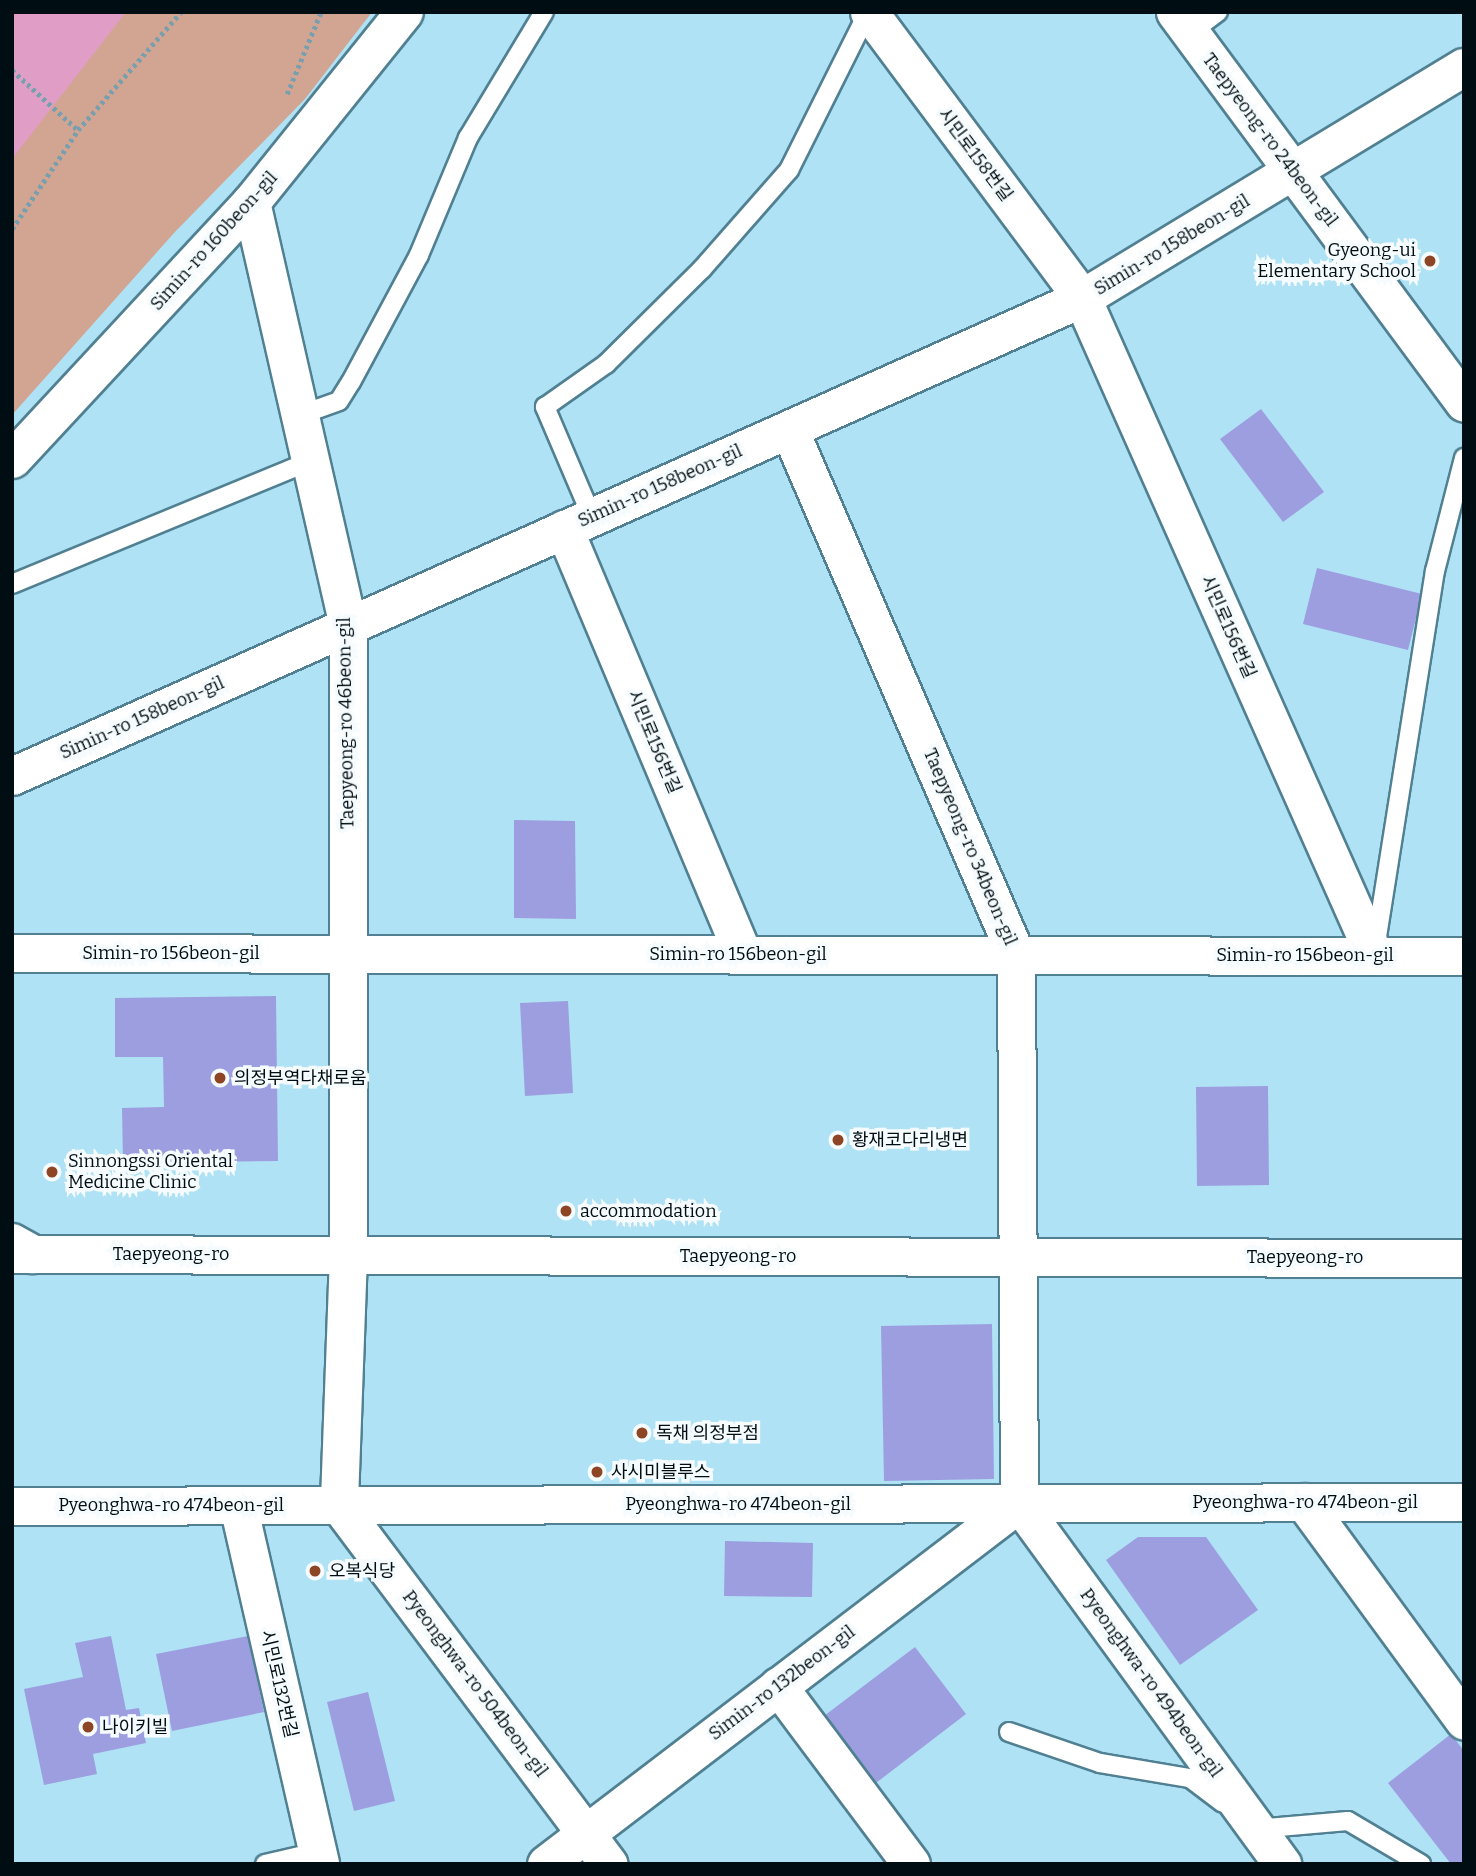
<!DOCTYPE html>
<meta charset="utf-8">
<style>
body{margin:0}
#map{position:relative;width:1476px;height:1876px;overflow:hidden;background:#afe2f5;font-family:Bitter,"Noto Sans KR",serif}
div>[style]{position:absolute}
.green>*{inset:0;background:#d1a592}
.water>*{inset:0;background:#e09dc5}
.building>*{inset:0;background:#9d9edf}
.path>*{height:4.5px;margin-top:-2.25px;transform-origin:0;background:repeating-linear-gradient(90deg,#789fae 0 3.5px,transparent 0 7px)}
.roads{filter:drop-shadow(2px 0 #508091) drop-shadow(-2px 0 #508091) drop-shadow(0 2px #508091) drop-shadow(0 -2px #508091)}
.service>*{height:18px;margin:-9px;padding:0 9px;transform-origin:9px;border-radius:9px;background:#fff}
.minor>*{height:37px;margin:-18.5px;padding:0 18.5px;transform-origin:18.5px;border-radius:18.5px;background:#fff}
.tertiary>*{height:38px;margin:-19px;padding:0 19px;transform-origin:19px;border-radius:19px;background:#fff}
.dots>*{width:19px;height:19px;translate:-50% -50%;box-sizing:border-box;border:4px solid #f6fbfd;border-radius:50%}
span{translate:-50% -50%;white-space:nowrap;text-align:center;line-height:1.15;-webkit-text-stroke:7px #f6fbfd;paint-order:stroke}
.street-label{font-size:18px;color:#000e14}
.poi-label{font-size:18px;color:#000e14}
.right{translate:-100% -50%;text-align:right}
.left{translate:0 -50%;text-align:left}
.frame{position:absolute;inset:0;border:14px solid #000e14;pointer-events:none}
</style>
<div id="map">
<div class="green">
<div style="clip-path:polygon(12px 12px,372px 12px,305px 99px,174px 233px,12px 415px)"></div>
</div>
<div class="water">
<div style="clip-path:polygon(12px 12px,126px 12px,12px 159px)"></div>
</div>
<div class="building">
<div style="clip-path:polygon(1261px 409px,1324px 492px,1283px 522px,1220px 439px)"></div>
<div style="clip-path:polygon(1317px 568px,1422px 594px,1408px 650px,1303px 624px)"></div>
<div style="clip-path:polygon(514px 820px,575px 821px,576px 919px,514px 918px)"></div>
<div style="clip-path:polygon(276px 996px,278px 1161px,123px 1163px,122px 1108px,164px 1107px,163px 1057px,115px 1057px,115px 998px)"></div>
<div style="clip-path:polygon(568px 1001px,573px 1093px,525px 1096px,520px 1003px)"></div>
<div style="clip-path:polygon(1268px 1086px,1269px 1185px,1197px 1186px,1196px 1087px)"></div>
<div style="clip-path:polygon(992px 1324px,994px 1479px,884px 1481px,881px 1326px)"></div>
<div style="clip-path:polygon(1138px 1537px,1206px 1537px,1258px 1610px,1180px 1665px,1106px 1560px)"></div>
<div style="clip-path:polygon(725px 1541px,813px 1543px,812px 1597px,724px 1596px)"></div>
<div style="clip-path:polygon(111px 1636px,126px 1710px,139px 1708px,146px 1743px,93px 1754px,97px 1774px,44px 1785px,24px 1689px,83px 1677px,75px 1643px)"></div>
<div style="clip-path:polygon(248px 1636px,264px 1712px,172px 1731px,156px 1654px)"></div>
<div style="clip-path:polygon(915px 1647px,966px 1714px,872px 1786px,820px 1719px)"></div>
<div style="clip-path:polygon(368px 1692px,395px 1801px,354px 1811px,327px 1702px)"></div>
<div style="clip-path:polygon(1451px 1734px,1464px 1751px,1464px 1861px,1460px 1864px,1451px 1864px,1388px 1783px)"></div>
</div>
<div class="path">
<div style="left:12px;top:70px;width:89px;rotate:42.3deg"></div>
<div style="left:287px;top:94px;width:89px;rotate:-67.5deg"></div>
<div style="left:12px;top:229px;width:119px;rotate:-56.3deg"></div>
<div style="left:78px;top:130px;width:157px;rotate:-48.9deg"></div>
</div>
<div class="roads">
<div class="service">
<div style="left:1190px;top:33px;width:35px;rotate:-37deg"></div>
<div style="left:300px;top:415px;width:41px;rotate:-19.7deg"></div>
<div style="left:339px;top:401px;width:22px;rotate:-58deg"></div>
<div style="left:351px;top:382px;width:144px;rotate:-61.8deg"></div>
<div style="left:419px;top:255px;width:127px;rotate:-67.3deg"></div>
<div style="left:468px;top:138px;width:147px;rotate:-58.9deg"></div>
<div style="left:592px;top:517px;width:120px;rotate:-113.1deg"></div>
<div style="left:545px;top:407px;width:75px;rotate:-35.2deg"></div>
<div style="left:606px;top:364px;width:135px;rotate:-44.7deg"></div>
<div style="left:702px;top:269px;width:132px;rotate:-48.7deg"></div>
<div style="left:789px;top:170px;width:177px;rotate:-63.4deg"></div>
<div style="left:12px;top:584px;width:323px;rotate:-22.4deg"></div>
<div style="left:1376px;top:943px;width:377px;rotate:-81deg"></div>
<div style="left:1435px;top:571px;width:117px;rotate:-75.6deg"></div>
<div style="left:1009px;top:1732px;width:96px;rotate:18.8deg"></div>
<div style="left:1100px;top:1763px;width:91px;rotate:9.5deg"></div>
<div style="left:1190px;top:1778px;width:41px;rotate:37.1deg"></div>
<div style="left:1256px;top:1829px;width:92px;rotate:-5deg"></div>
<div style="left:1348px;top:1821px;width:85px;rotate:30.5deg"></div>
<div style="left:265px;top:1864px;width:53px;rotate:-13deg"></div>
</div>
<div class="minor">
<div style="left:869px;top:12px;width:357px;rotate:53.3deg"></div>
<div style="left:1082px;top:298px;width:719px;rotate:66.04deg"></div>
<div style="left:1175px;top:12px;width:486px;rotate:53.5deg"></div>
<div style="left:251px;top:202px;width:435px;rotate:77.1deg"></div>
<div style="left:348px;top:626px;width:629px;rotate:90deg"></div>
<div style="left:348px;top:1255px;width:250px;rotate:92.1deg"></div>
<div style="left:339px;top:1505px;width:449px;rotate:53.1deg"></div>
<div style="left:789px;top:429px;width:573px;rotate:66.66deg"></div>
<div style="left:1016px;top:955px;width:548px;rotate:89.69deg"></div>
<div style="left:12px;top:459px;width:351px;rotate:-47.1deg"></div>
<div style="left:251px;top:202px;width:244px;rotate:-51.2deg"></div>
<div style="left:564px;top:529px;width:461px;rotate:67.2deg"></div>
<div style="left:12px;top:776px;width:1172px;rotate:-24.07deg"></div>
<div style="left:1082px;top:298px;width:446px;rotate:-31.2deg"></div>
<div style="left:12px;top:953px;width:1452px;rotate:0.12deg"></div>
<div style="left:12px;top:1254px;width:1452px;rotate:0.16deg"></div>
<div style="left:1304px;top:1502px;width:271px;rotate:53.8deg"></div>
<div style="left:1019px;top:1503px;width:447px;rotate:53.9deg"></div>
<div style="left:238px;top:1505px;width:368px;rotate:77.1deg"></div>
<div style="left:12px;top:1506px;width:1452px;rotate:-0.16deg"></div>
<div style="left:778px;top:1686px;width:222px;rotate:53.2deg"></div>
<div style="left:546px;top:1864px;width:595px;rotate:-37.35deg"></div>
</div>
<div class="tertiary">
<div style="left:12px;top:1243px;width:23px;rotate:29deg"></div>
</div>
</div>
<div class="dots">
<div style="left:1430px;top:261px;background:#8d4524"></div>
<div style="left:220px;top:1078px;background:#8d4524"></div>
<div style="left:838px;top:1140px;background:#8d4524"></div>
<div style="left:52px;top:1172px;background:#8d4524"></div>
<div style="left:566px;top:1211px;background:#8d4524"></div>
<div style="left:642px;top:1433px;background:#8d4524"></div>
<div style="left:597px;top:1472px;background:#8d4524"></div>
<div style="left:315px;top:1571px;background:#8d4524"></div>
<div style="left:88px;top:1727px;background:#8d4524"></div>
</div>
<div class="street-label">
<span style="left:1270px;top:140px;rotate:53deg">Taepyeong-ro 24beon-gil</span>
<span style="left:975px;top:155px;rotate:53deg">시민로158번길</span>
<span style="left:214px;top:241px;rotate:-48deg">Simin-ro 160beon-gil</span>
<span style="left:1172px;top:245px;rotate:-31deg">Simin-ro 158beon-gil</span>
<span style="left:660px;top:486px;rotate:-24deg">Simin-ro 158beon-gil</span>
<span style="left:1228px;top:627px;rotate:66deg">시민로156번길</span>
<span style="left:142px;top:718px;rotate:-24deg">Simin-ro 158beon-gil</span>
<span style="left:346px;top:723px;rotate:-91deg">Taepyeong-ro 46beon-gil</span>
<span style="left:654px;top:742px;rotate:67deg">시민로156번길</span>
<span style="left:970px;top:847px;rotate:67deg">Taepyeong-ro 34beon-gil</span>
<span style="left:171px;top:953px">Simin-ro 156beon-gil</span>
<span style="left:738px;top:954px">Simin-ro 156beon-gil</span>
<span style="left:1305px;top:955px">Simin-ro 156beon-gil</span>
<span style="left:171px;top:1254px">Taepyeong-ro</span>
<span style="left:738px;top:1256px">Taepyeong-ro</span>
<span style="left:1305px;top:1257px">Taepyeong-ro</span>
<span style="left:1305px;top:1502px">Pyeonghwa-ro 474beon-gil</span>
<span style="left:738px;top:1504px">Pyeonghwa-ro 474beon-gil</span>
<span style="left:171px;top:1505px">Pyeonghwa-ro 474beon-gil</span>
<span style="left:782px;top:1683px;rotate:-37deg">Simin-ro 132beon-gil</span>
<span style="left:1151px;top:1683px;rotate:54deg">Pyeonghwa-ro 494beon-gil</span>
<span style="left:279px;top:1684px;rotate:77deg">시민로132번길</span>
<span style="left:475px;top:1684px;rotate:53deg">Pyeonghwa-ro 504beon-gil</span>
</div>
<div class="poi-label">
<span class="right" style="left:1416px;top:261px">Gyeong-ui<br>Elementary School</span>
<span class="left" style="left:234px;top:1078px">의정부역다채로움</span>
<span class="left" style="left:852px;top:1140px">황재코다리냉면</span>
<span class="left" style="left:68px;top:1172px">Sinnongssi Oriental<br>Medicine Clinic</span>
<span class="left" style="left:580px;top:1211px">accommodation</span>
<span class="left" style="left:656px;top:1433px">독채 의정부점</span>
<span class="left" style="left:611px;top:1472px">사시미블루스</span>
<span class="left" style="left:329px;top:1571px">오복식당</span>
<span class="left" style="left:102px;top:1727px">나이키빌</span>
</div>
<div class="frame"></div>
</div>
